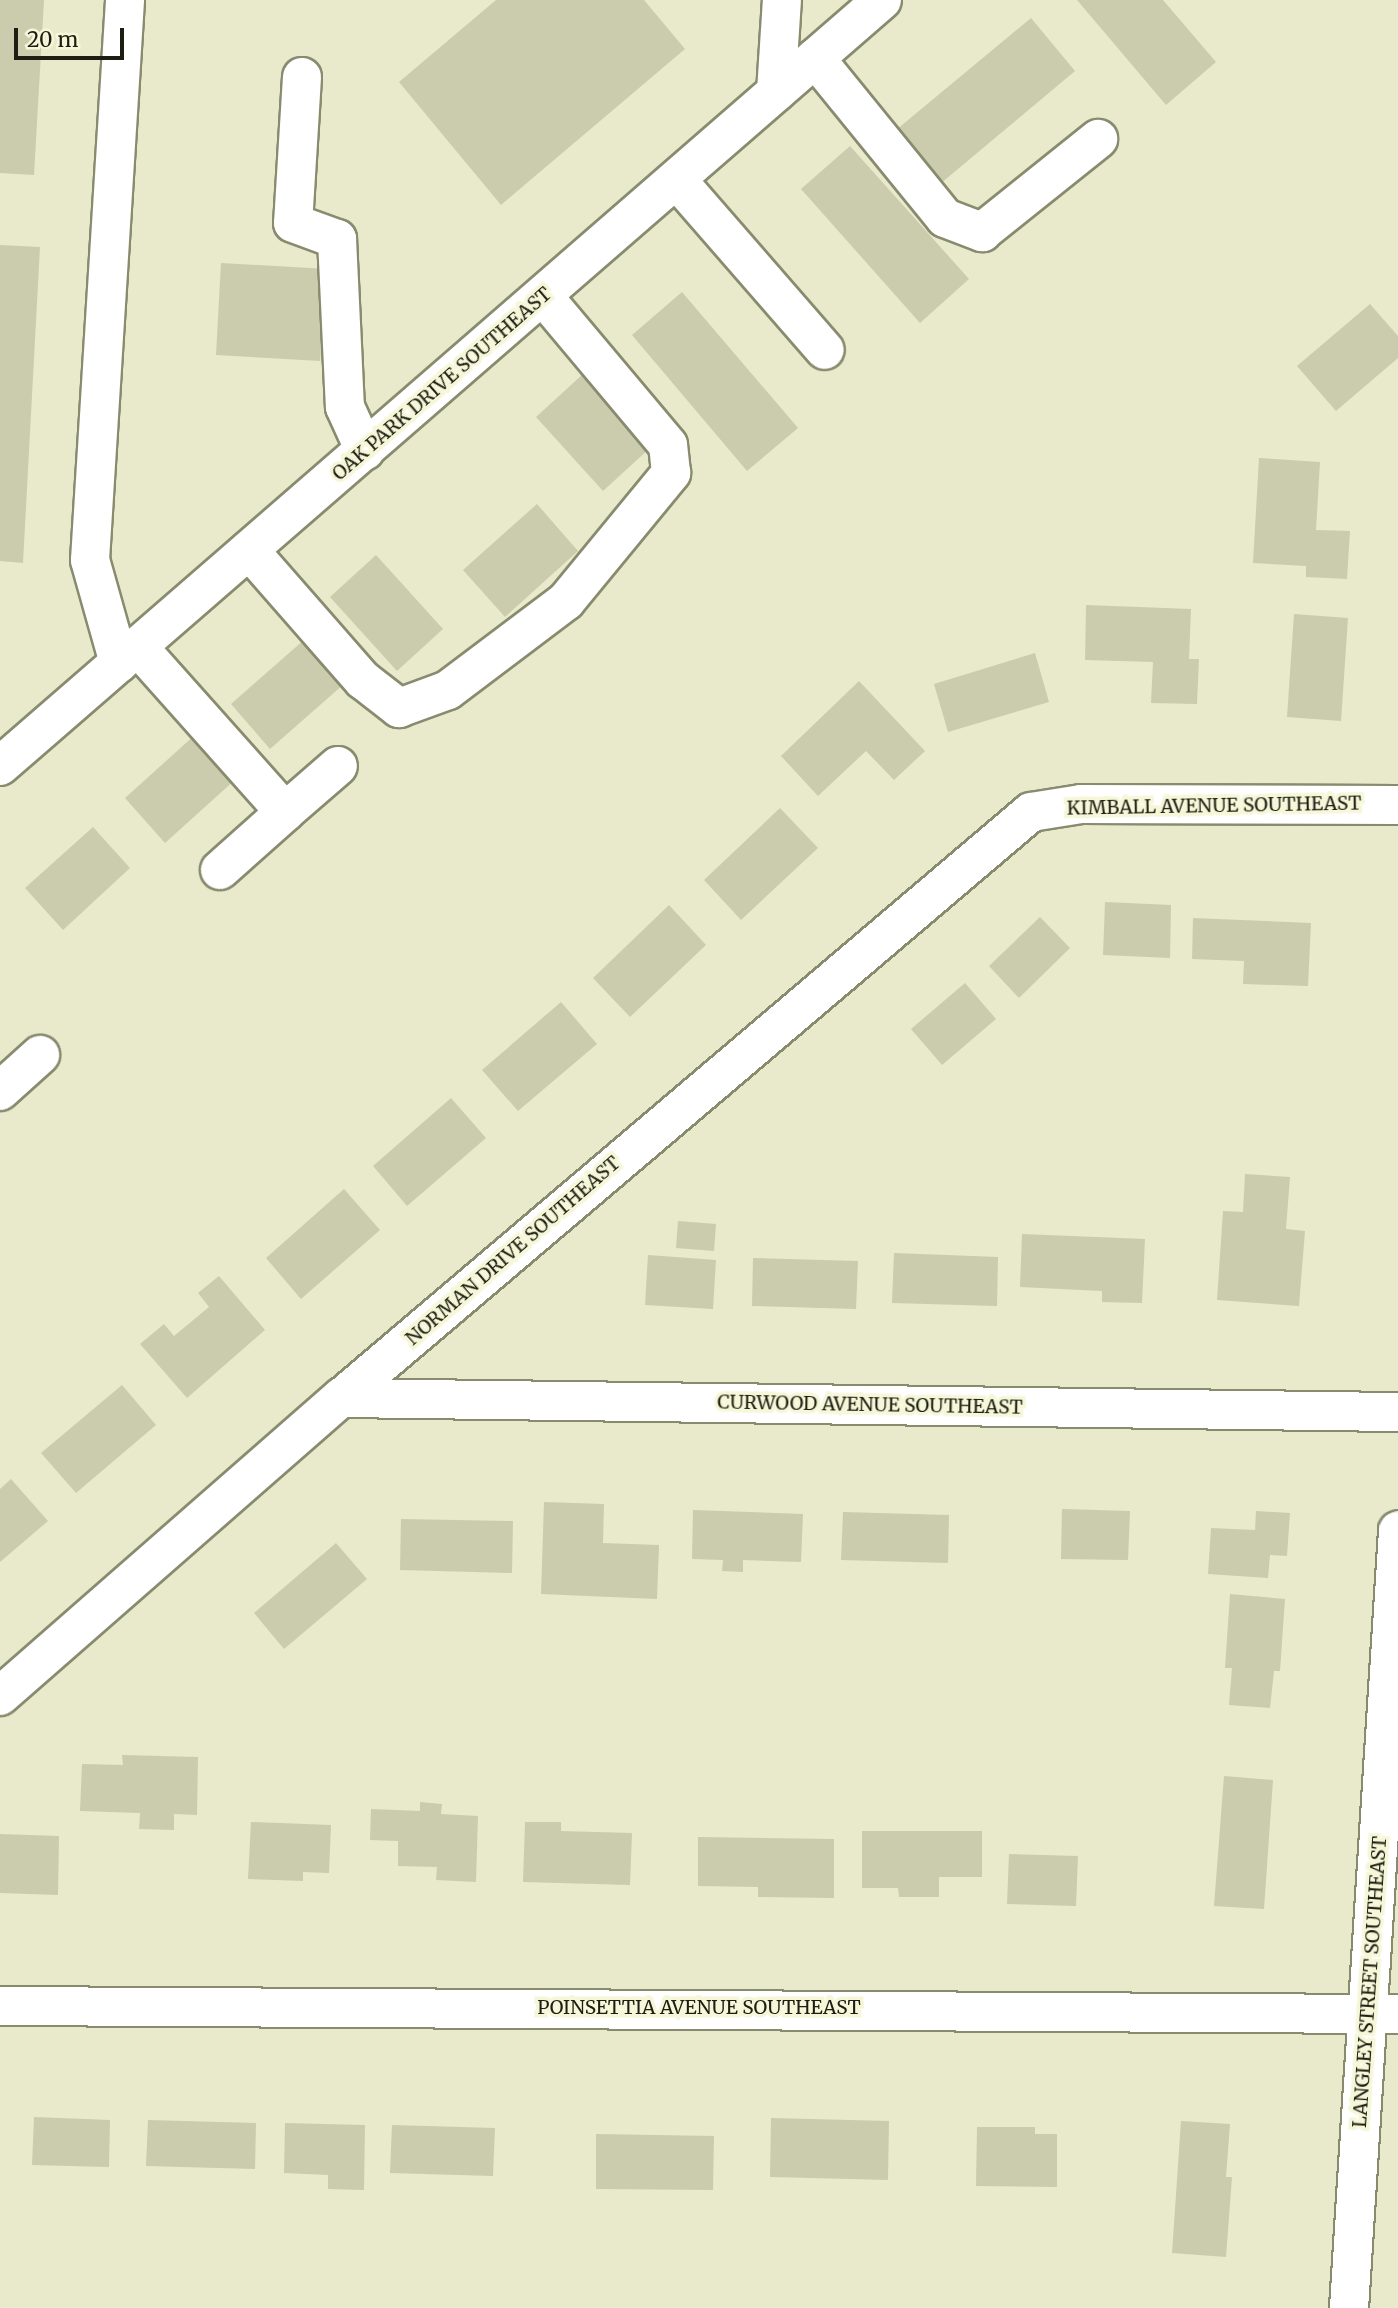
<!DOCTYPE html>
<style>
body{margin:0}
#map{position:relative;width:1398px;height:2308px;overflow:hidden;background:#e8eacb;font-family:Merriweather,serif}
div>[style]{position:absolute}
.building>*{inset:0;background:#caccad}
.roads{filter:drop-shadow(2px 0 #898b6f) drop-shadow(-2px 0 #898b6f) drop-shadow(0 2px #898b6f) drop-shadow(0 -2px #898b6f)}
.minor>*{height:38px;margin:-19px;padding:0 19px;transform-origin:19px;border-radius:19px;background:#fff}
span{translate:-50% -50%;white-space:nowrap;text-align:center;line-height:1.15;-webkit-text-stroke:7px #f5f7d8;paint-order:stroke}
.street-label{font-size:19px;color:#1d1e13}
.scale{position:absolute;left:14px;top:28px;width:110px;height:32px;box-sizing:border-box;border:4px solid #1d1e13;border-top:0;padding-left:9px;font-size:21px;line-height:24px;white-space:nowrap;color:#1d1e13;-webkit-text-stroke:5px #f5f7d8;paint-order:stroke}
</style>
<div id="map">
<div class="building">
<div style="clip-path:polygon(0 0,44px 0,34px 175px,0 173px)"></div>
<div style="clip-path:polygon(496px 0,644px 0,685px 49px,501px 205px,399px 82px)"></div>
<div style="clip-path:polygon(1077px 0,1163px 0,1216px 62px,1166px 105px)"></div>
<div style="clip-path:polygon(1031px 18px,1075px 71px,940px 184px,896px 130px)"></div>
<div style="clip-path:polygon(850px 146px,969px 279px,920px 323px,801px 189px)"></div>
<div style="clip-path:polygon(0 245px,40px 247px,23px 563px,0 561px)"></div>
<div style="clip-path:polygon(221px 263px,327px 269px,320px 361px,216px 355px)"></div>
<div style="clip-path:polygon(682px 292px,798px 428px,747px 471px,632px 335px)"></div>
<div style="clip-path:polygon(1370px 304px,1398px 336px,1398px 358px,1336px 411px,1297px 366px)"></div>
<div style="clip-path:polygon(583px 374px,650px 448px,603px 491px,536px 417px)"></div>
<div style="clip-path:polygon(1259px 458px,1320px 462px,1316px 530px,1350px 531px,1347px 579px,1306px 577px,1306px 566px,1253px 563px)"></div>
<div style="clip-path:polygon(537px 504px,578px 551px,505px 617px,463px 570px)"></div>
<div style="clip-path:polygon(376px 555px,443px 629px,397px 671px,330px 597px)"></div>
<div style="clip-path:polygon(1086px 605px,1191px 609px,1189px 659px,1199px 659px,1197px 704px,1151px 703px,1153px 662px,1085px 660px)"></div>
<div style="clip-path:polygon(1294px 614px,1348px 618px,1341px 721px,1287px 717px)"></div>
<div style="clip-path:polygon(305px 639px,344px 684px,270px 749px,231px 704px)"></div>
<div style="clip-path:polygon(1035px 653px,1049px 702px,948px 732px,934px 684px)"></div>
<div style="clip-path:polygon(859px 681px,925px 751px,894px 780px,866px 751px,818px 796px,781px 756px)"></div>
<div style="clip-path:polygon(197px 733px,237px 778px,165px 843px,125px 798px)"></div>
<div style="clip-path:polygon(780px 808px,818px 848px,741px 920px,704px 880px)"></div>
<div style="clip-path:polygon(93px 827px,130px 868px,63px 930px,25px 888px)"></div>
<div style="clip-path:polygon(1105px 902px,1171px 905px,1170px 958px,1103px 955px)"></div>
<div style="clip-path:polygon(669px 905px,706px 945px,630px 1017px,593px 978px)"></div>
<div style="clip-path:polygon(1040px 917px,1070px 948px,1019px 998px,989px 966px)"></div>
<div style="clip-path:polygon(1193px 918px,1311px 923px,1308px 986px,1243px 984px,1244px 961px,1192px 959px)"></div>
<div style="clip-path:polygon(965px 983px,996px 1019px,942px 1065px,911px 1029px)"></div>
<div style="clip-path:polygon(561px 1002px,597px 1044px,518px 1111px,482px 1070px)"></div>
<div style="clip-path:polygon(451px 1098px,486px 1138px,407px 1206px,373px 1166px)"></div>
<div style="clip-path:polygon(1245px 1174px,1290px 1177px,1286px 1229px,1305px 1231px,1299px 1306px,1217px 1300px,1223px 1211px,1243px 1212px)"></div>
<div style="clip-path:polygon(344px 1189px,380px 1230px,301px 1299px,266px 1258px)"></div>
<div style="clip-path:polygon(678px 1221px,716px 1224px,714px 1251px,676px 1248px)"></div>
<div style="clip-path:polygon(1022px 1234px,1145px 1239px,1142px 1303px,1102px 1302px,1102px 1291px,1020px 1287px)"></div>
<div style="clip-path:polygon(894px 1253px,998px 1257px,997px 1306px,892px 1303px)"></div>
<div style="clip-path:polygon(648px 1255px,716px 1260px,713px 1309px,645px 1305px)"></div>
<div style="clip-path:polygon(753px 1258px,858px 1261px,856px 1309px,752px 1306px)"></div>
<div style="clip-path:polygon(219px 1276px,265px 1330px,187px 1398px,140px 1344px,164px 1324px,174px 1336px,209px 1307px,198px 1293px)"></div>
<div style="clip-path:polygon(122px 1385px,156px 1425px,76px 1493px,41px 1453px)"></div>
<div style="clip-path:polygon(11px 1479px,48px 1521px,0 1562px,0 1489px)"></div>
<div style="clip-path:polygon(544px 1502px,604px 1504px,603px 1543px,659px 1545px,657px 1599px,541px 1594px)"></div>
<div style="clip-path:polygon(1062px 1509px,1130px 1511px,1128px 1560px,1061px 1559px)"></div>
<div style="clip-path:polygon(693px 1510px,803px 1514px,801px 1562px,743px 1560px,743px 1572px,722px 1571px,723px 1560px,692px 1559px)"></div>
<div style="clip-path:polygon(1256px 1511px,1290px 1513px,1287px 1556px,1270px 1555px,1268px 1578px,1208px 1574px,1211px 1528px,1255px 1530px)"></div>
<div style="clip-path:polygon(843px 1512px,949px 1515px,948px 1563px,841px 1560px)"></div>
<div style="clip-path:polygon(401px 1519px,513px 1521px,512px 1573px,400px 1570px)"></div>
<div style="clip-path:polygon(336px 1543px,367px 1579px,284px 1649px,254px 1613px)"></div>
<div style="clip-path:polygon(1230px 1594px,1285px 1599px,1280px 1671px,1274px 1671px,1270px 1708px,1229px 1705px,1232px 1668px,1225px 1668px)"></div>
<div style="clip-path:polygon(122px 1755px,198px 1757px,197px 1815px,174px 1814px,174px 1830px,139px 1829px,140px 1813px,80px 1811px,82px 1764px,123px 1765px)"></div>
<div style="clip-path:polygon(1224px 1776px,1273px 1780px,1264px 1909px,1214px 1906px)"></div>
<div style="clip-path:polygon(420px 1802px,442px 1804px,441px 1814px,478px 1816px,476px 1882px,436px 1880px,437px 1867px,398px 1866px,398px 1841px,370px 1840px,371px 1809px,420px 1811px)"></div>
<div style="clip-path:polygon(251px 1822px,331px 1825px,329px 1873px,303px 1872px,303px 1881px,248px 1879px)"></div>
<div style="clip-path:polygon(525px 1822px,561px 1822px,561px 1831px,632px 1833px,630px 1885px,523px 1882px)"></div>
<div style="clip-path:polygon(862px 1831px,982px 1831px,982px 1877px,939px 1877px,939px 1897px,899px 1897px,898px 1888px,862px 1888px)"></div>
<div style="clip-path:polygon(0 1834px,59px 1836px,58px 1895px,0 1893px)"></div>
<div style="clip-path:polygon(698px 1837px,834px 1839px,834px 1898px,758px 1897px,758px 1887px,698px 1886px)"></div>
<div style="clip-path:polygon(1009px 1854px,1078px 1856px,1076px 1906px,1007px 1904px)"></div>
<div style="clip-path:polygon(34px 2117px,110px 2120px,109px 2167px,32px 2165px)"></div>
<div style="clip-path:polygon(771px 2118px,889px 2121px,888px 2180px,770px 2177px)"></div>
<div style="clip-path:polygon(148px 2120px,256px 2123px,255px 2169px,146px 2166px)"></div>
<div style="clip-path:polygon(1181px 2121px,1230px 2124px,1226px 2177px,1232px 2177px,1226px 2257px,1172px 2253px)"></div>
<div style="clip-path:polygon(285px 2123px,365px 2125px,364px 2190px,328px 2189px,328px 2175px,284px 2173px)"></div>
<div style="clip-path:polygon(392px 2125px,495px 2128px,493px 2176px,390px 2173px)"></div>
<div style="clip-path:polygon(977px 2127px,1035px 2127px,1035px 2134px,1057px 2134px,1057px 2187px,976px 2186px)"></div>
<div style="clip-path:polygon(596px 2134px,714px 2136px,713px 2190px,596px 2189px)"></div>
</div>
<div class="roads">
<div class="minor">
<div style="left:815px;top:58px;width:206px;rotate:50.9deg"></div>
<div style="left:945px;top:218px;width:40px;rotate:21deg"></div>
<div style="left:982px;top:232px;width:149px;rotate:-38.7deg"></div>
<div style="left:302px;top:77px;width:146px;rotate:93.5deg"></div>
<div style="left:293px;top:223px;width:47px;rotate:20deg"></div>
<div style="left:337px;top:239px;width:168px;rotate:87.3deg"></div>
<div style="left:345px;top:407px;width:48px;rotate:65.6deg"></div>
<div style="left:776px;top:92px;width:92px;rotate:-86.3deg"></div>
<div style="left:677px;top:180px;width:225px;rotate:49deg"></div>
<div style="left:249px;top:550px;width:173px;rotate:48.8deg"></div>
<div style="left:363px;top:680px;width:46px;rotate:37.9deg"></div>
<div style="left:399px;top:708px;width:52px;rotate:-20.2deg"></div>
<div style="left:448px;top:690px;width:148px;rotate:-37deg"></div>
<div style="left:566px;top:601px;width:166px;rotate:-50.6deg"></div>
<div style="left:671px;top:473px;width:28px;rotate:-96deg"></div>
<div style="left:668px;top:445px;width:194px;rotate:-130deg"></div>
<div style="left:138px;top:647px;width:221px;rotate:48.3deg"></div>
<div style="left:285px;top:812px;width:70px;rotate:-41deg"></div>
<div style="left:119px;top:663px;width:107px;rotate:-105.7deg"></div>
<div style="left:90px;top:560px;width:561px;rotate:-86.42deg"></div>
<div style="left:0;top:766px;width:1168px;rotate:-40.97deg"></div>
<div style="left:220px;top:870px;width:87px;rotate:-41.7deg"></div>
<div style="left:0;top:1091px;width:54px;rotate:-42deg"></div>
<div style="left:341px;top:1398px;width:1057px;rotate:0.76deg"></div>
<div style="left:0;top:1696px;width:453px;rotate:-41.2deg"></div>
<div style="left:341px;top:1398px;width:905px;rotate:-40.34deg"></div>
<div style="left:1031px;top:812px;width:51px;rotate:-9.1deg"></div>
<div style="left:1081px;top:804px;width:317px;rotate:0.2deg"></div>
<div style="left:0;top:2006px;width:1398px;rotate:0.33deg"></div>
<div style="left:1349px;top:2308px;width:779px;rotate:-86.39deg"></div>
</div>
</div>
<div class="street-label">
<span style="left:442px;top:384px;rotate:-41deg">OAK PARK DRIVE SOUTHEAST</span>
<span style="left:1214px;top:806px;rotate:-1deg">KIMBALL AVENUE SOUTHEAST</span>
<span style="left:513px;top:1251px;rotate:-41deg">NORMAN DRIVE SOUTHEAST</span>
<span style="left:870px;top:1405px;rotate:1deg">CURWOOD AVENUE SOUTHEAST</span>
<span style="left:1370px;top:1982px;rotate:-86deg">LANGLEY STREET SOUTHEAST</span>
<span style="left:699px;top:2008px">POINSETTIA AVENUE SOUTHEAST</span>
</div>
<div class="scale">20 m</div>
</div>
